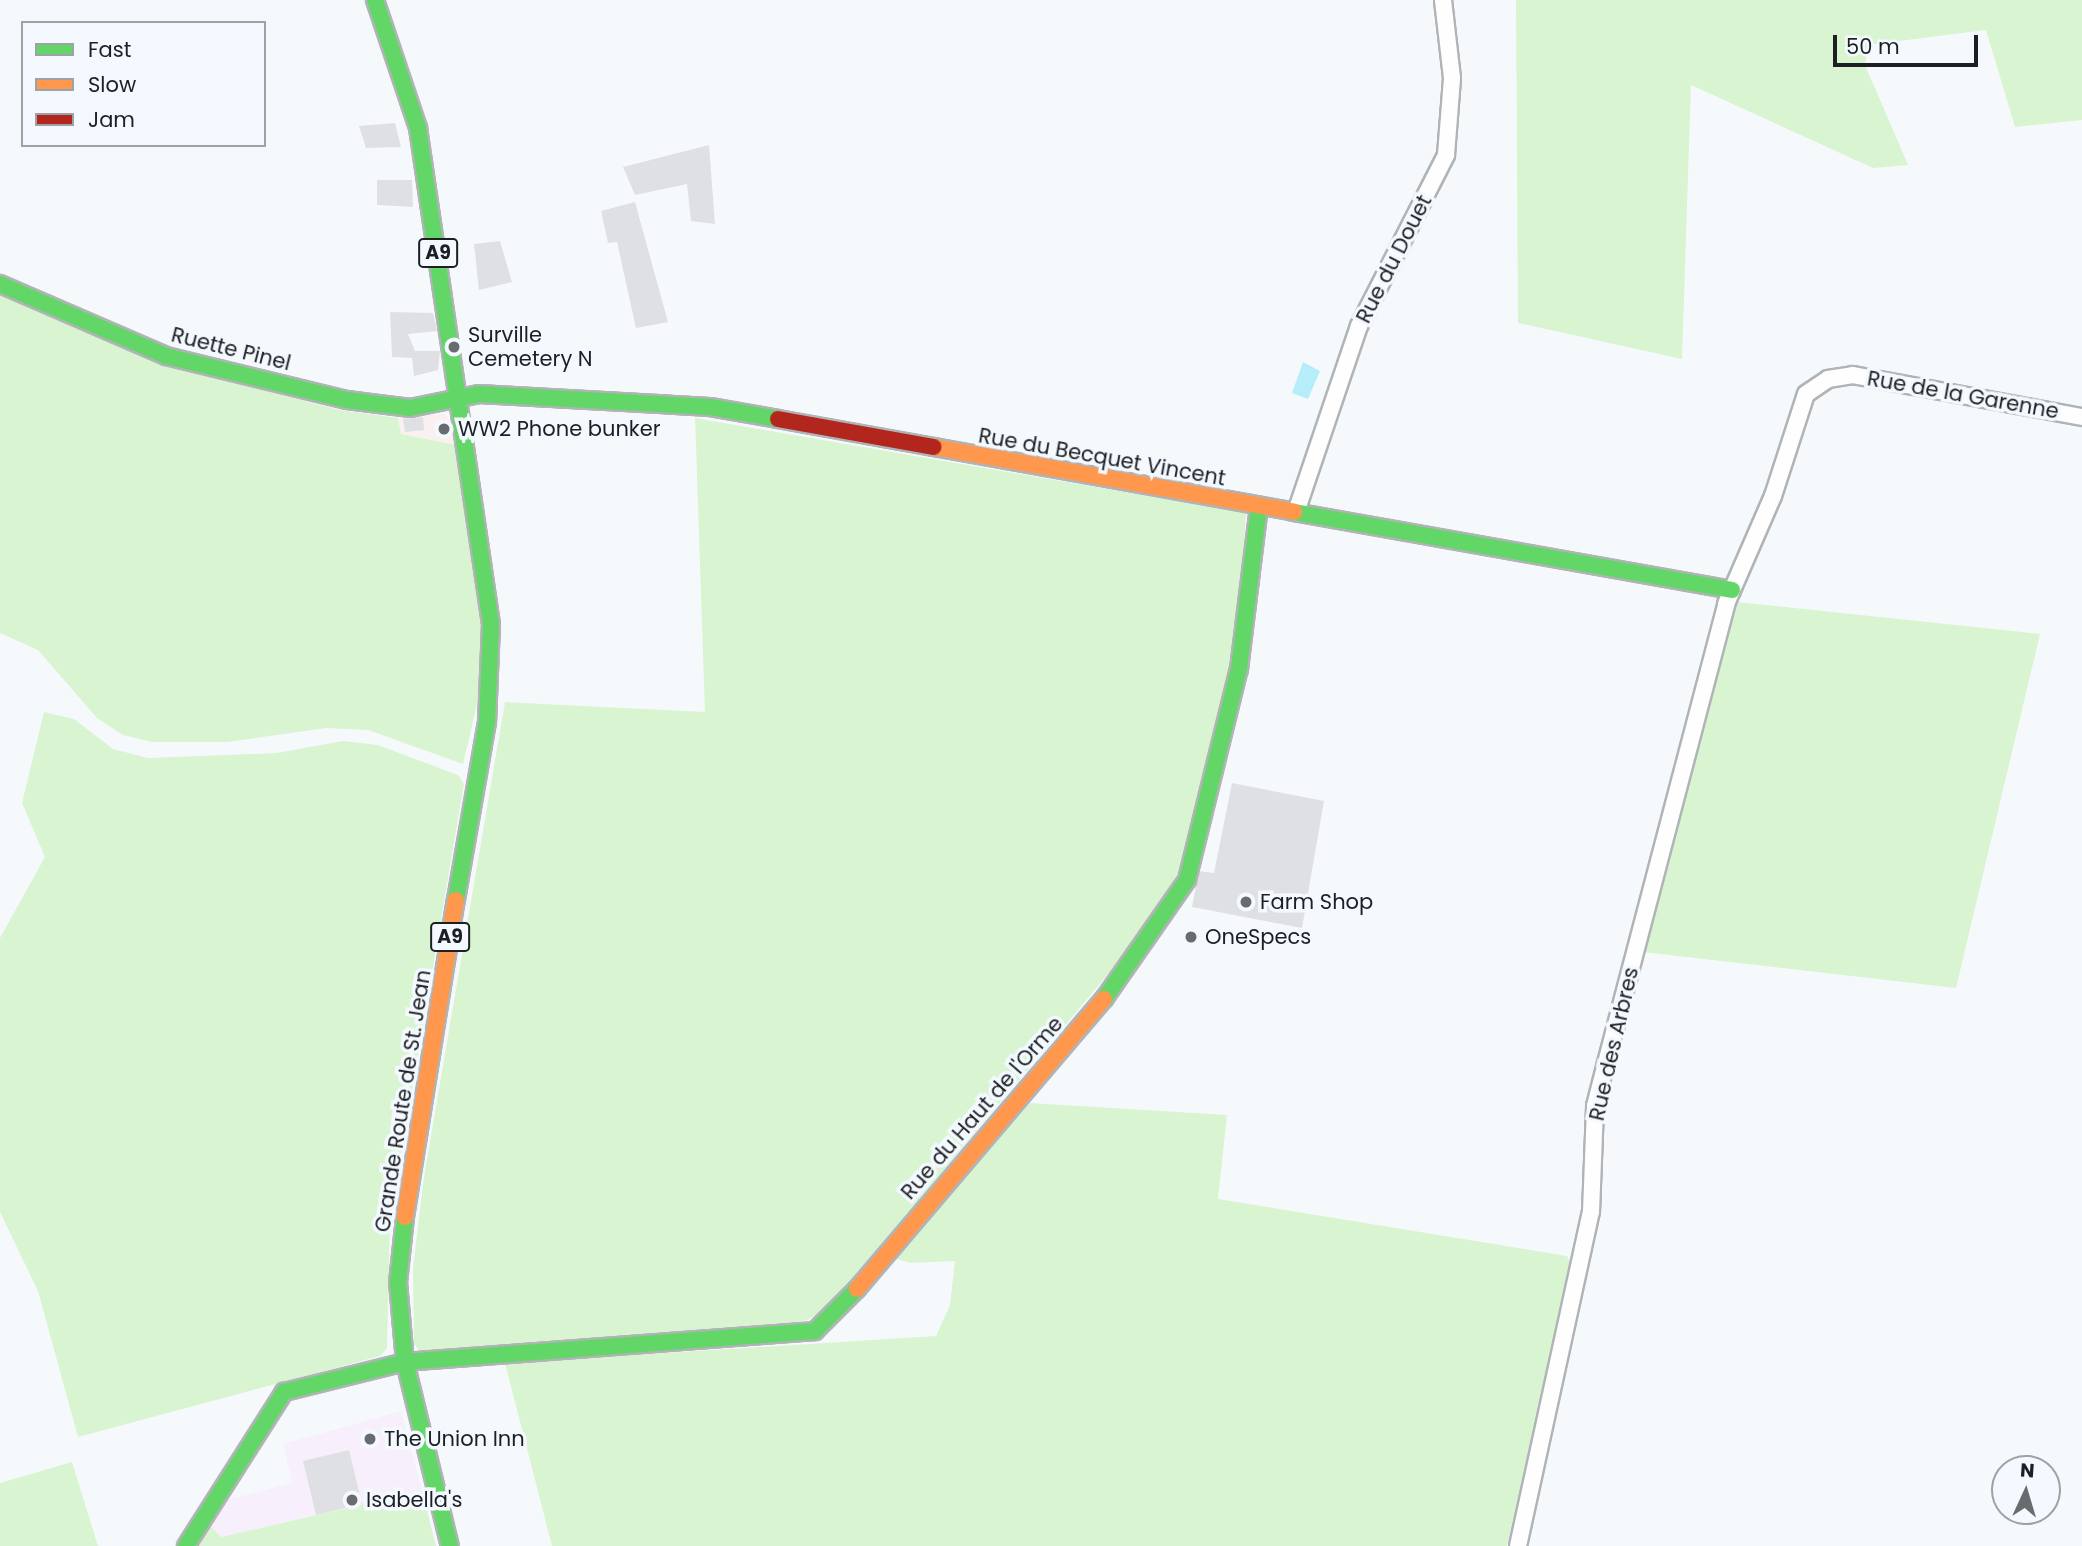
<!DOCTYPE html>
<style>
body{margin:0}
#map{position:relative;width:2082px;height:1546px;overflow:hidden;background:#f6f9fc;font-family:Poppins,sans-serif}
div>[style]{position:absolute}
.commercial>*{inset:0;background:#f7f0fc}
.industrial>*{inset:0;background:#faf0ef}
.green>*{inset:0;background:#d9f4d1}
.water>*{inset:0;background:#b5edfb}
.building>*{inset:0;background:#dfe0e3}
.roads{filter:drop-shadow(2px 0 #b1b4b6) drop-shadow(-2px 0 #b1b4b6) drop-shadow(0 2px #b1b4b6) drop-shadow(0 -2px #b1b4b6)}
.street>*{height:16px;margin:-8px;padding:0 8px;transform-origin:8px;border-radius:8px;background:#fefeff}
.fast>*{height:16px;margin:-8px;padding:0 8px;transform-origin:8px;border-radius:8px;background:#63d668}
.slow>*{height:16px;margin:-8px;padding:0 8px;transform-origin:8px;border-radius:8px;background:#ff974d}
.jam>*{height:16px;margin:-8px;padding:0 8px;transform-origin:8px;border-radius:8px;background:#b3261e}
.dots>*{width:19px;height:19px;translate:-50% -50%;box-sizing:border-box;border:4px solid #f3f9ff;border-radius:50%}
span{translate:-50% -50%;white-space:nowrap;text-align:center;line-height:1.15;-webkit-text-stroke:7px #f3f9ff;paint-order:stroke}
.shield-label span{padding:2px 5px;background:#f3f9ff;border:2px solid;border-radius:5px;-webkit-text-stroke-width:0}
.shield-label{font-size:19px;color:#1d2022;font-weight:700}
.street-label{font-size:21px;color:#1d2022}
.poi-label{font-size:21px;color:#1d2022}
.left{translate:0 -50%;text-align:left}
.legend{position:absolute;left:21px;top:21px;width:245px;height:126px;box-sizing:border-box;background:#f3f9ff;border:2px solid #9da2a7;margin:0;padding:9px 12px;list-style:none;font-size:21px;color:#1d2022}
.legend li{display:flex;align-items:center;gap:14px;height:35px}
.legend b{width:35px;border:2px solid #9da2a7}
.north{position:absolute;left:1991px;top:1455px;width:70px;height:70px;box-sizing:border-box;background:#f3f9ff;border:2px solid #9da2a7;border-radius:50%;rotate:4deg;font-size:19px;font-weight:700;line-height:28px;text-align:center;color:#1d2022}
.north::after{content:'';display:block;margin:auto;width:24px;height:32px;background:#696c6e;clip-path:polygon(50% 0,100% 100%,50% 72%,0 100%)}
.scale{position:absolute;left:1833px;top:35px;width:145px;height:32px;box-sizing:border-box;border:4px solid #1d2022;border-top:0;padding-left:9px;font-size:21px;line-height:24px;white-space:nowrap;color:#1d2022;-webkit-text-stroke:5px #f3f9ff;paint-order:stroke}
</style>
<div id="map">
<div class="commercial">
<div style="clip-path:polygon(401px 1411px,422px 1491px,221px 1537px,208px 1523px,222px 1501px,292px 1483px,283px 1444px)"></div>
</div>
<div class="industrial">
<div style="clip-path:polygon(444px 414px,454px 424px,456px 445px,401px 434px,398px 418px)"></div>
</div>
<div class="green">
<div style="clip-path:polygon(1516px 0,2082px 0,2082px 120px,2015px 127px,1986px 30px,1868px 45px,1865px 65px,1908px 165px,1873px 168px,1691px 85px,1682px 359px,1518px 323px)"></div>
<div style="clip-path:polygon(0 291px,187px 371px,340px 410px,398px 418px,401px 434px,456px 445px,481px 620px,481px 687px,463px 764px,368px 730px,326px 728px,228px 742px,152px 742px,123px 735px,97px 718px,38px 650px,0 633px)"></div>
<div style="clip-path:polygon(695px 418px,1246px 513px,1238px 638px,1181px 867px,1154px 919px,826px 1311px,794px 1326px,422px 1354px,414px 1344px,413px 1268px,424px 1177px,505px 702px,705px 712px)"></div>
<div style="clip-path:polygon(1737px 602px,2040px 634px,1956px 988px,1643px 952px)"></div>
<div style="clip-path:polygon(44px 712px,74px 719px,113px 749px,148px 758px,277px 753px,343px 741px,378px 745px,458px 775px,464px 784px,390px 1220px,387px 1348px,380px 1356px,78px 1437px,38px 1291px,0 1212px,0 938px,45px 857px,22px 803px)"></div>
<div style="clip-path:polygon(1030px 1103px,1227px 1115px,1218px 1199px,1567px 1256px,1572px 1266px,1507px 1546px,552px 1546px,505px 1363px,936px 1336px,950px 1305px,955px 1261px,910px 1263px,891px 1257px)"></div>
<div style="clip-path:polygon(72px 1462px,98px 1546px,0 1546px,0 1483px)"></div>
<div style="clip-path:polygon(422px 1491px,436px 1546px,194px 1546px,208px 1523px,221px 1537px)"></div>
</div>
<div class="water">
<div style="clip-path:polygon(1303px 362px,1320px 371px,1308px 399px,1292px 393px)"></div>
</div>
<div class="building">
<div style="clip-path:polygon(395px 123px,401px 147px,366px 148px,359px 126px)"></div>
<div style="clip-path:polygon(709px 145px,715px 224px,691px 221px,687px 184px,635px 195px,623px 167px)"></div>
<div style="clip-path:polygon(377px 180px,412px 180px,413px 207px,377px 205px)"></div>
<div style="clip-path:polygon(635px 202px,668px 322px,636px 328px,617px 242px,608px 243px,601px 211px)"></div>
<div style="clip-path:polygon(500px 241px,512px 282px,479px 290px,474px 244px)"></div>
<div style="clip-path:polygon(390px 312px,433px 313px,437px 331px,408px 334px,415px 351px,440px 351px,438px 370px,414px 376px,412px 358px,392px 357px)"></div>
<div style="clip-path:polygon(423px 417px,424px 430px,405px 432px,403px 419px)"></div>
<div style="clip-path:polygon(1232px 783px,1324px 801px,1302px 928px,1192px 907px,1199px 871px,1214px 873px)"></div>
<div style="clip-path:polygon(349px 1450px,362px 1504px,316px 1515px,303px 1461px)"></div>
</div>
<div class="roads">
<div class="street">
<div style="left:1296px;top:512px;width:196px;rotate:-71.3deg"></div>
<div style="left:1359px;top:326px;width:192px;rotate:-63deg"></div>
<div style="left:1446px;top:155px;width:77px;rotate:-85.5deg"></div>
<div style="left:1452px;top:78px;width:79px;rotate:-96.6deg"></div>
<div style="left:1518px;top:1546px;width:342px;rotate:-77.7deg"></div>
<div style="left:1591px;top:1212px;width:106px;rotate:-87.8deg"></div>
<div style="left:1595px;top:1106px;width:44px;rotate:-75.7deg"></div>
<div style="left:1606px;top:1063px;width:474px;rotate:-75.3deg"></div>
<div style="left:1726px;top:604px;width:118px;rotate:-66.5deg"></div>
<div style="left:1773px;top:496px;width:107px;rotate:-72.1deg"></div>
<div style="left:1806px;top:394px;width:27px;rotate:-34deg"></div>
<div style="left:1828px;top:379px;width:25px;rotate:-9deg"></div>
<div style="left:1853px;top:375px;width:233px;rotate:10.4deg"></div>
</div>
<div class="fast">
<div style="left:375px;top:0;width:135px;rotate:71.4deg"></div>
<div style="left:418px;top:128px;width:501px;rotate:81.63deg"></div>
<div style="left:491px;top:624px;width:98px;rotate:92.3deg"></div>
<div style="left:487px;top:722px;width:181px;rotate:99.9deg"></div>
<div style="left:0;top:284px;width:181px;rotate:23.4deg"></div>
<div style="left:166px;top:356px;width:186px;rotate:13.7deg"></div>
<div style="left:347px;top:400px;width:64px;rotate:7.2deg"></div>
<div style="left:410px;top:408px;width:70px;rotate:-11.5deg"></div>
<div style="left:479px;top:394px;width:231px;rotate:3.2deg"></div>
<div style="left:710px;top:407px;width:69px;rotate:10deg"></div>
<div style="left:1294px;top:512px;width:445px;rotate:10.1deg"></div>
<div style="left:1104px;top:999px;width:145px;rotate:-55.1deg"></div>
<div style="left:1187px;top:880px;width:217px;rotate:-76.2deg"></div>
<div style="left:1239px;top:669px;width:164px;rotate:-83deg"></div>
<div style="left:405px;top:1217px;width:65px;rotate:96.1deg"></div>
<div style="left:398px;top:1282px;width:80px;rotate:85deg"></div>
<div style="left:405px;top:1362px;width:189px;rotate:76.3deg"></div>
<div style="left:186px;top:1546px;width:183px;rotate:-57.5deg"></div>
<div style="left:284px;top:1392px;width:125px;rotate:-13.9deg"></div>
<div style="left:405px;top:1362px;width:411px;rotate:-4.3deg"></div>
<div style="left:815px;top:1331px;width:59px;rotate:-45deg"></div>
</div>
<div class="slow">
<div style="left:934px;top:447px;width:366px;rotate:10.2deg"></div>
<div style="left:405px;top:1217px;width:321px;rotate:-80.9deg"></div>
<div style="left:857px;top:1289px;width:381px;rotate:-49.6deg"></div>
</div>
<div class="jam">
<div style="left:778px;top:419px;width:158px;rotate:10.2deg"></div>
</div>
</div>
<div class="dots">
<div style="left:454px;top:347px;background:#696c6e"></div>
<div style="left:444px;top:429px;background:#696c6e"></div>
<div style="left:1246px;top:902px;background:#696c6e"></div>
<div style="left:1191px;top:937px;background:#696c6e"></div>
<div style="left:370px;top:1439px;background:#696c6e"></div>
<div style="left:352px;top:1500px;background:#696c6e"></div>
</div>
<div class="shield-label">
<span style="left:438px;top:253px">A9</span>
<span style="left:450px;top:937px">A9</span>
</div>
<div class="street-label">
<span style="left:1394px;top:259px;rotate:-63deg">Rue du Douet</span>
<span style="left:231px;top:349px;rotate:14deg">Ruette Pinel</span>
<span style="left:1963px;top:395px;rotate:10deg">Rue de la Garenne</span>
<span style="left:1102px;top:457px;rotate:10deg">Rue du Becquet Vincent</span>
<span style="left:1614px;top:1044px;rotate:-77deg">Rue des Arbres</span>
<span style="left:403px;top:1101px;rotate:-81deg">Grande Route de St. Jean</span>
<span style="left:982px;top:1108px;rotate:-49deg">Rue du Haut de l'Orme</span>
</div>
<div class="poi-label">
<span class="left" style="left:468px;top:347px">Surville<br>Cemetery N</span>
<span class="left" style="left:458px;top:429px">WW2 Phone bunker</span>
<span class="left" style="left:1260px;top:902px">Farm Shop</span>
<span class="left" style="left:1205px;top:937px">OneSpecs</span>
<span class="left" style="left:384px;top:1439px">The Union Inn</span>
<span class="left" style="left:366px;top:1500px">Isabella's</span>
</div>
<ul class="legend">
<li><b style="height:9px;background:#63d668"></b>Fast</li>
<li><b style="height:9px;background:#ff974d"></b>Slow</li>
<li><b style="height:9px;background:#b3261e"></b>Jam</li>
</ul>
<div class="north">N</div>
<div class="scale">50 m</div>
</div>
